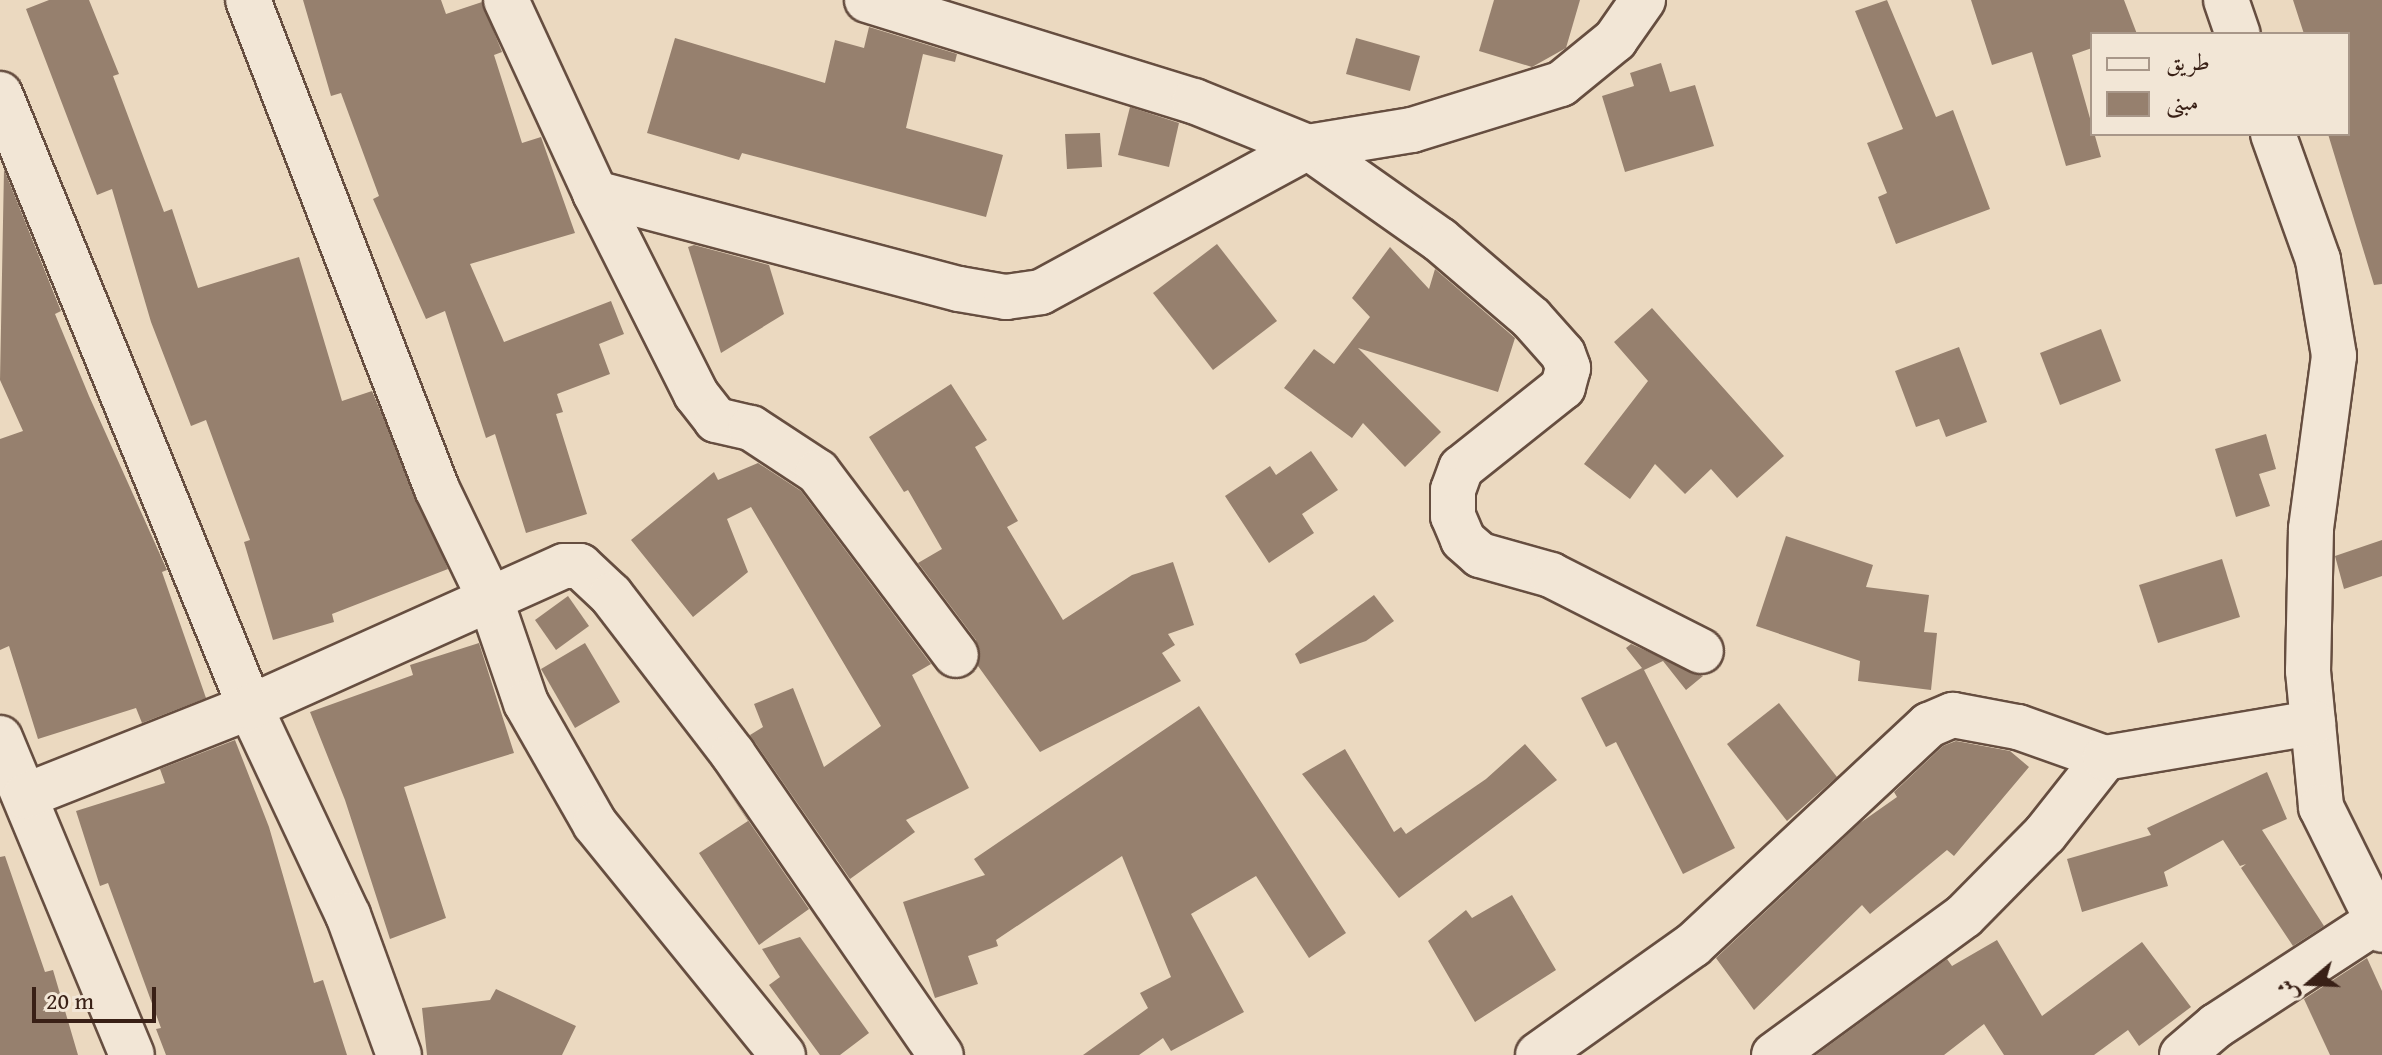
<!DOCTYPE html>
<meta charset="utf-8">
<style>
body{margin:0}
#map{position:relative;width:2382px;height:1055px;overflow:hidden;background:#ebd9c0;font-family:"Gentium Book Plus",Amiri,serif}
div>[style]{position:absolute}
.building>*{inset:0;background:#96806e}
.roads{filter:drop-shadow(2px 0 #664e40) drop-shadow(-2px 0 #664e40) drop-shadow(0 2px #664e40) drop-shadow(0 -2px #664e40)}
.minor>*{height:44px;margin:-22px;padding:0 22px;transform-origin:22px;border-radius:22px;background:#f2e6d6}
span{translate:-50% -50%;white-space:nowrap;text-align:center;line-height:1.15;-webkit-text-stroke:6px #f2e6d6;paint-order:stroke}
.legend{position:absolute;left:2090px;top:32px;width:260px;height:104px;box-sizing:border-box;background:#f2e6d6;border:2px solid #a89789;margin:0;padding:10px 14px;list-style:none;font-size:24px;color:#392016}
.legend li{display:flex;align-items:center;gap:16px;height:40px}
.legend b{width:40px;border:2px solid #a89789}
.north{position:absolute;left:2270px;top:943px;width:80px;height:80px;-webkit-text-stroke:6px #f2e6d6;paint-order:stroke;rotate:251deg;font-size:22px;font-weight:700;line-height:32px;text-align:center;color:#392016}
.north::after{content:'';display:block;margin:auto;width:28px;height:36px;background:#392016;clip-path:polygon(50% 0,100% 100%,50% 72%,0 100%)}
.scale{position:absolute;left:32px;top:987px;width:124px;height:36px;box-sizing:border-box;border:4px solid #392016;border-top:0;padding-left:10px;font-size:24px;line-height:28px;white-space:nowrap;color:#392016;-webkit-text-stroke:6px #f2e6d6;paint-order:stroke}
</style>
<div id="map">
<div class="building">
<div style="clip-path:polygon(49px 0,89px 0,119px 74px,113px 76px,164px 212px,172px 209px,198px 288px,299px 257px,342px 401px,372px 391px,448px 569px,332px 614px,334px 622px,273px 640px,244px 542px,250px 540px,206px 420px,191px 426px,151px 322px,112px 189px,97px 195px,26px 9px)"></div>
<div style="clip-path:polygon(303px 0,441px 0,446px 14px,482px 2px,502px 52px,494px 55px,522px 143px,541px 137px,575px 233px,470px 264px,504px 342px,611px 301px,624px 334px,599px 344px,610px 374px,557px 394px,563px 412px,556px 414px,587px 514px,526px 533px,495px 434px,486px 438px,445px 311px,426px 319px,373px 199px,379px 196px,341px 93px,331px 96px)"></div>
<div style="clip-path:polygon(1494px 0,1580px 0,1566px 48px,1532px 67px,1479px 51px)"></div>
<div style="clip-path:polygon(1887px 0,1936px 117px,1953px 110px,1990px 209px,1896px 244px,1878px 197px,1887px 193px,1867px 143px,1903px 129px,1855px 11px)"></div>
<div style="clip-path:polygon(1971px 0,2124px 0,2137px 34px,2092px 34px,2092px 48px,2072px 55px,2101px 157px,2066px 166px,2032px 52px,1992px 65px)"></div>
<div style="clip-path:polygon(2293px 0,2382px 0,2382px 284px,2374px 285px,2328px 134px,2348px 134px,2348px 34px,2304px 34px)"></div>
<div style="clip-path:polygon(869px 27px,957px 54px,955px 62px,923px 54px,906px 128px,1003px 155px,986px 217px,742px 153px,739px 160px,647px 133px,675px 38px,825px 83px,835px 40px,864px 48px)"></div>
<div style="clip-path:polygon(1356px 38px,1420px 56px,1410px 91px,1346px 74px)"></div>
<div style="clip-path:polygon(1661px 63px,1670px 92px,1695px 85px,1714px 146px,1625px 172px,1602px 96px,1634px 86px,1630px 73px)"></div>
<div style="clip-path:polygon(1130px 107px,1179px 123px,1169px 167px,1118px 155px)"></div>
<div style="clip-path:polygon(1100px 133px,1102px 167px,1067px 169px,1065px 134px)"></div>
<div style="clip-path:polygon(4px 169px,61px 311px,55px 314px,89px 396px,167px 570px,162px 572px,206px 698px,142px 723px,136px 708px,38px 739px,9px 646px,0 650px,0 439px,23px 431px,0 380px)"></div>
<div style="clip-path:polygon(1217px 244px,1277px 321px,1213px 370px,1153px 293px)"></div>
<div style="clip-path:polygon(694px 245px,769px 265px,784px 314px,721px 353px,688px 247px)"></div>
<div style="clip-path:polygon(1390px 247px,1429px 289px,1435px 269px,1515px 338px,1498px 392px,1358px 348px,1441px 432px,1405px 467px,1363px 423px,1352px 438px,1284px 388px,1314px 349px,1334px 364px,1370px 317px,1352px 298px)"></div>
<div style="clip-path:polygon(1652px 308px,1784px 456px,1737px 498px,1711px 469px,1685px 494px,1655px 464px,1630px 499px,1584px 464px,1648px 381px,1614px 342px)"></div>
<div style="clip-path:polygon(2101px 329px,2121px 381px,2060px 405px,2040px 353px)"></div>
<div style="clip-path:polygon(1959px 347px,1987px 422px,1946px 437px,1939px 419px,1916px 427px,1895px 371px)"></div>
<div style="clip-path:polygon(951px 384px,987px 440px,975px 447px,1018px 521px,1007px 527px,1063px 620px,1132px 575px,1173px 562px,1194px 625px,1168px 634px,1175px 645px,1162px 653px,1181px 681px,1040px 752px,978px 666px,976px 640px,918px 563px,942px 549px,908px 490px,904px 492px,869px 437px)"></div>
<div style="clip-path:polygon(2266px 434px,2276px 469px,2259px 474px,2270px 506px,2236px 517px,2215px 449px)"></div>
<div style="clip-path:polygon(1311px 451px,1338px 490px,1302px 514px,1314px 533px,1269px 563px,1225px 496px,1270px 466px,1276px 475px)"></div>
<div style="clip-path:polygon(758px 463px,801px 491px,931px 664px,912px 675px,969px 788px,906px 820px,915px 832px,850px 879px,750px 735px,763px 727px,754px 704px,793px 688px,824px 767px,881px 726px,751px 507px,727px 519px,748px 572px,693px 617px,631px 540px,714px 472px,718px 480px)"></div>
<div style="clip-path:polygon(1786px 536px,1873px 565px,1866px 587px,1929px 595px,1924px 632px,1937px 633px,1931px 690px,1858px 681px,1860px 661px,1756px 626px)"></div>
<div style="clip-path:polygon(2382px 540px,2382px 576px,2344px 589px,2335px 556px)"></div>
<div style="clip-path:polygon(2222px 559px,2240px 617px,2158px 643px,2139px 585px)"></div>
<div style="clip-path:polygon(1374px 595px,1394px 621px,1366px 641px,1300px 664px,1295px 654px)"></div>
<div style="clip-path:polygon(568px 596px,589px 626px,556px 650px,535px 620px)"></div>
<div style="clip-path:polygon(479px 643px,514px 753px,404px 787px,446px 918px,390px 939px,345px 800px,310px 712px,413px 675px,410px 665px)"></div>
<div style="clip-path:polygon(585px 643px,620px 702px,575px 728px,541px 669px)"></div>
<div style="clip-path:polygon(1631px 644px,1703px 676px,1686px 690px,1663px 661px,1644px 670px,1735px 848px,1683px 874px,1616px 742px,1606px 747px,1581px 698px,1642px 668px,1626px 648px)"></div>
<div style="clip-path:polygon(1779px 703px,1837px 777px,1787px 821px,1727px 744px)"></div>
<div style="clip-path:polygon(1199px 706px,1346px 933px,1309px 958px,1256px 876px,1191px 914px,1244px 1012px,1171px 1051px,1163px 1038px,1139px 1055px,1083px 1055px,1148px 1008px,1140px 993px,1171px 977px,1122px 856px,996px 940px,998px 946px,968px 956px,978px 984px,935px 998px,903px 902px,985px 875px,974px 859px)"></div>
<div style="clip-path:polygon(235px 740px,269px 827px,314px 983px,323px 980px,347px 1055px,166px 1055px,156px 1029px,161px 1028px,108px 883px,100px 886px,76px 811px,165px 783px,160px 769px)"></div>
<div style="clip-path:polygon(1956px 741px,2010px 751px,2029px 767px,1954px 856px,1947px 850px,1870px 914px,1862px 905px,1754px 1010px,1716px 958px,1860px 823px,1897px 797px,1894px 792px,1943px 746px)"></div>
<div style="clip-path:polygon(1525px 744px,1557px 780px,1399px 898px,1302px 774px,1345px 749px,1394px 832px,1401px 827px,1406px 834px,1486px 779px)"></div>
<div style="clip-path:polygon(2267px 772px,2287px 819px,2262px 830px,2324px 926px,2293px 946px,2241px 868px,2246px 864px,2240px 866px,2223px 840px,2164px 872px,2168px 886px,2082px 912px,2067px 859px,2151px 835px,2147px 828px)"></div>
<div style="clip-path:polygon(717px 775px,809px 909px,759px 945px,699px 853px,748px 821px)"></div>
<div style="clip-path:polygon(5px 856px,45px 972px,53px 970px,78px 1055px,0 1055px,0 857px)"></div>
<div style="clip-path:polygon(1512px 895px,1556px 970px,1475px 1022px,1428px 941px,1466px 910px,1472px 918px)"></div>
<div style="clip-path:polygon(800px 937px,869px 1033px,840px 1055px,820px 1055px,769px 985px,780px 977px,762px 949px)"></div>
<div style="clip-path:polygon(1997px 940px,2042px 1016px,2142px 942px,2191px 1007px,2139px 1046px,2128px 1030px,2094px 1055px,2004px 1055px,1984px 1024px,1944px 1055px,1816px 1055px,1947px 959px,1952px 966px)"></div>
<div style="clip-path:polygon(2367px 958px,2382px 991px,2382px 1055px,2330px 1055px,2304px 999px)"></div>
<div style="clip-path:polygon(496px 989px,576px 1026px,562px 1055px,427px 1055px,422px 1008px,490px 1000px)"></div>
</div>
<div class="roads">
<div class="minor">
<div style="left:248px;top:0;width:524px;rotate:68.87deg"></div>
<div style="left:437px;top:489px;width:124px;rotate:64.3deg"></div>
<div style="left:491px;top:601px;width:108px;rotate:71.1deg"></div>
<div style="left:526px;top:703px;width:139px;rotate:60.3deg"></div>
<div style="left:595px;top:824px;width:298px;rotate:50.9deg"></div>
<div style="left:506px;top:0;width:213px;rotate:65.2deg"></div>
<div style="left:595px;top:193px;width:225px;rotate:63.3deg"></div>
<div style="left:696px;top:394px;width:33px;rotate:52deg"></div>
<div style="left:716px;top:420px;width:36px;rotate:13deg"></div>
<div style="left:751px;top:428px;width:80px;rotate:33.3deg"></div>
<div style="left:818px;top:472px;width:229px;rotate:53deg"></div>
<div style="left:867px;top:0;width:342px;rotate:17.2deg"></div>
<div style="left:1194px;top:101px;width:123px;rotate:22deg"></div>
<div style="left:1308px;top:147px;width:161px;rotate:35.2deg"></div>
<div style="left:1440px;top:240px;width:120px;rotate:40.6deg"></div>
<div style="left:1531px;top:318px;width:48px;rotate:48.4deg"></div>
<div style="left:1563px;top:354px;width:15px;rotate:70deg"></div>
<div style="left:1568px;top:368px;width:20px;rotate:105deg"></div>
<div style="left:1563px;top:387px;width:130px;rotate:141.5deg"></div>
<div style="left:1461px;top:468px;width:23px;rotate:110deg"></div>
<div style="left:1453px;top:490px;width:26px;rotate:90deg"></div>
<div style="left:1453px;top:516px;width:26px;rotate:67deg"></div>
<div style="left:1463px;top:540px;width:23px;rotate:41deg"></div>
<div style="left:1480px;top:555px;width:74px;rotate:15.7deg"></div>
<div style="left:1551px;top:575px;width:168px;rotate:26.9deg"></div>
<div style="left:2226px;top:0;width:36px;rotate:71deg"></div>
<div style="left:0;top:94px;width:662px;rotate:67.81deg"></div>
<div style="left:250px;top:707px;width:230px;rotate:64.8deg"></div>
<div style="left:348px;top:915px;width:149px;rotate:70deg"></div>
<div style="left:2273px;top:134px;width:134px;rotate:70.3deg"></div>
<div style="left:2318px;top:260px;width:97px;rotate:80.5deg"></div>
<div style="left:2334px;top:356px;width:175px;rotate:97.6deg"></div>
<div style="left:2311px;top:529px;width:142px;rotate:91.2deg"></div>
<div style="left:2308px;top:671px;width:137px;rotate:84.5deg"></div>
<div style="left:2321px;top:807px;width:137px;rotate:63.6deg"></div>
<div style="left:595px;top:193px;width:376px;rotate:14.8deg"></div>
<div style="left:959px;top:289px;width:48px;rotate:9.7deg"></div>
<div style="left:1006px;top:297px;width:35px;rotate:-8deg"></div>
<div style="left:1041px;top:292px;width:304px;rotate:-28.5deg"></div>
<div style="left:1308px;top:147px;width:105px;rotate:-9.3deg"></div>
<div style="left:1412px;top:130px;width:156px;rotate:-17.2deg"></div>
<div style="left:1561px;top:84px;width:70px;rotate:-39.2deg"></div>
<div style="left:1615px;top:40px;width:49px;rotate:-55deg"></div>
<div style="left:0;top:738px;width:343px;rotate:67.4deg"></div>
<div style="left:25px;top:796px;width:242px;rotate:-21.6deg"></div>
<div style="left:250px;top:707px;width:344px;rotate:-24.2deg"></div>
<div style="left:564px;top:566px;width:16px"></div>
<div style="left:580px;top:566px;width:42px;rotate:43.1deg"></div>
<div style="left:611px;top:595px;width:200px;rotate:52.5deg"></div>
<div style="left:733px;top:754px;width:366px;rotate:55.4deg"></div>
<div style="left:1538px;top:1055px;width:190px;rotate:-35.4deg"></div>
<div style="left:1693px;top:945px;width:323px;rotate:-43deg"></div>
<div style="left:1929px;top:725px;width:26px;rotate:-23deg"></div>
<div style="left:1953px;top:715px;width:66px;rotate:10.5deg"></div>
<div style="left:2018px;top:727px;width:92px;rotate:19.6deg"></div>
<div style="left:1774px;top:1055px;width:235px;rotate:-36.2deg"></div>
<div style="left:1964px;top:916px;width:115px;rotate:-45.4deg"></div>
<div style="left:2045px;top:834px;width:97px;rotate:-51.7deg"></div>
<div style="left:2105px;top:758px;width:211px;rotate:-9.6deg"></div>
<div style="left:2182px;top:1055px;width:45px;rotate:-40.5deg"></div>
<div style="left:2216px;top:1026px;width:192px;rotate:-33.1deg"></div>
</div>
</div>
<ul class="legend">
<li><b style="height:10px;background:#f2e6d6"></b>طريق</li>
<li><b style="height:22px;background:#96806e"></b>مبنى</li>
</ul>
<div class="north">ش</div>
<div class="scale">20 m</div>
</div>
